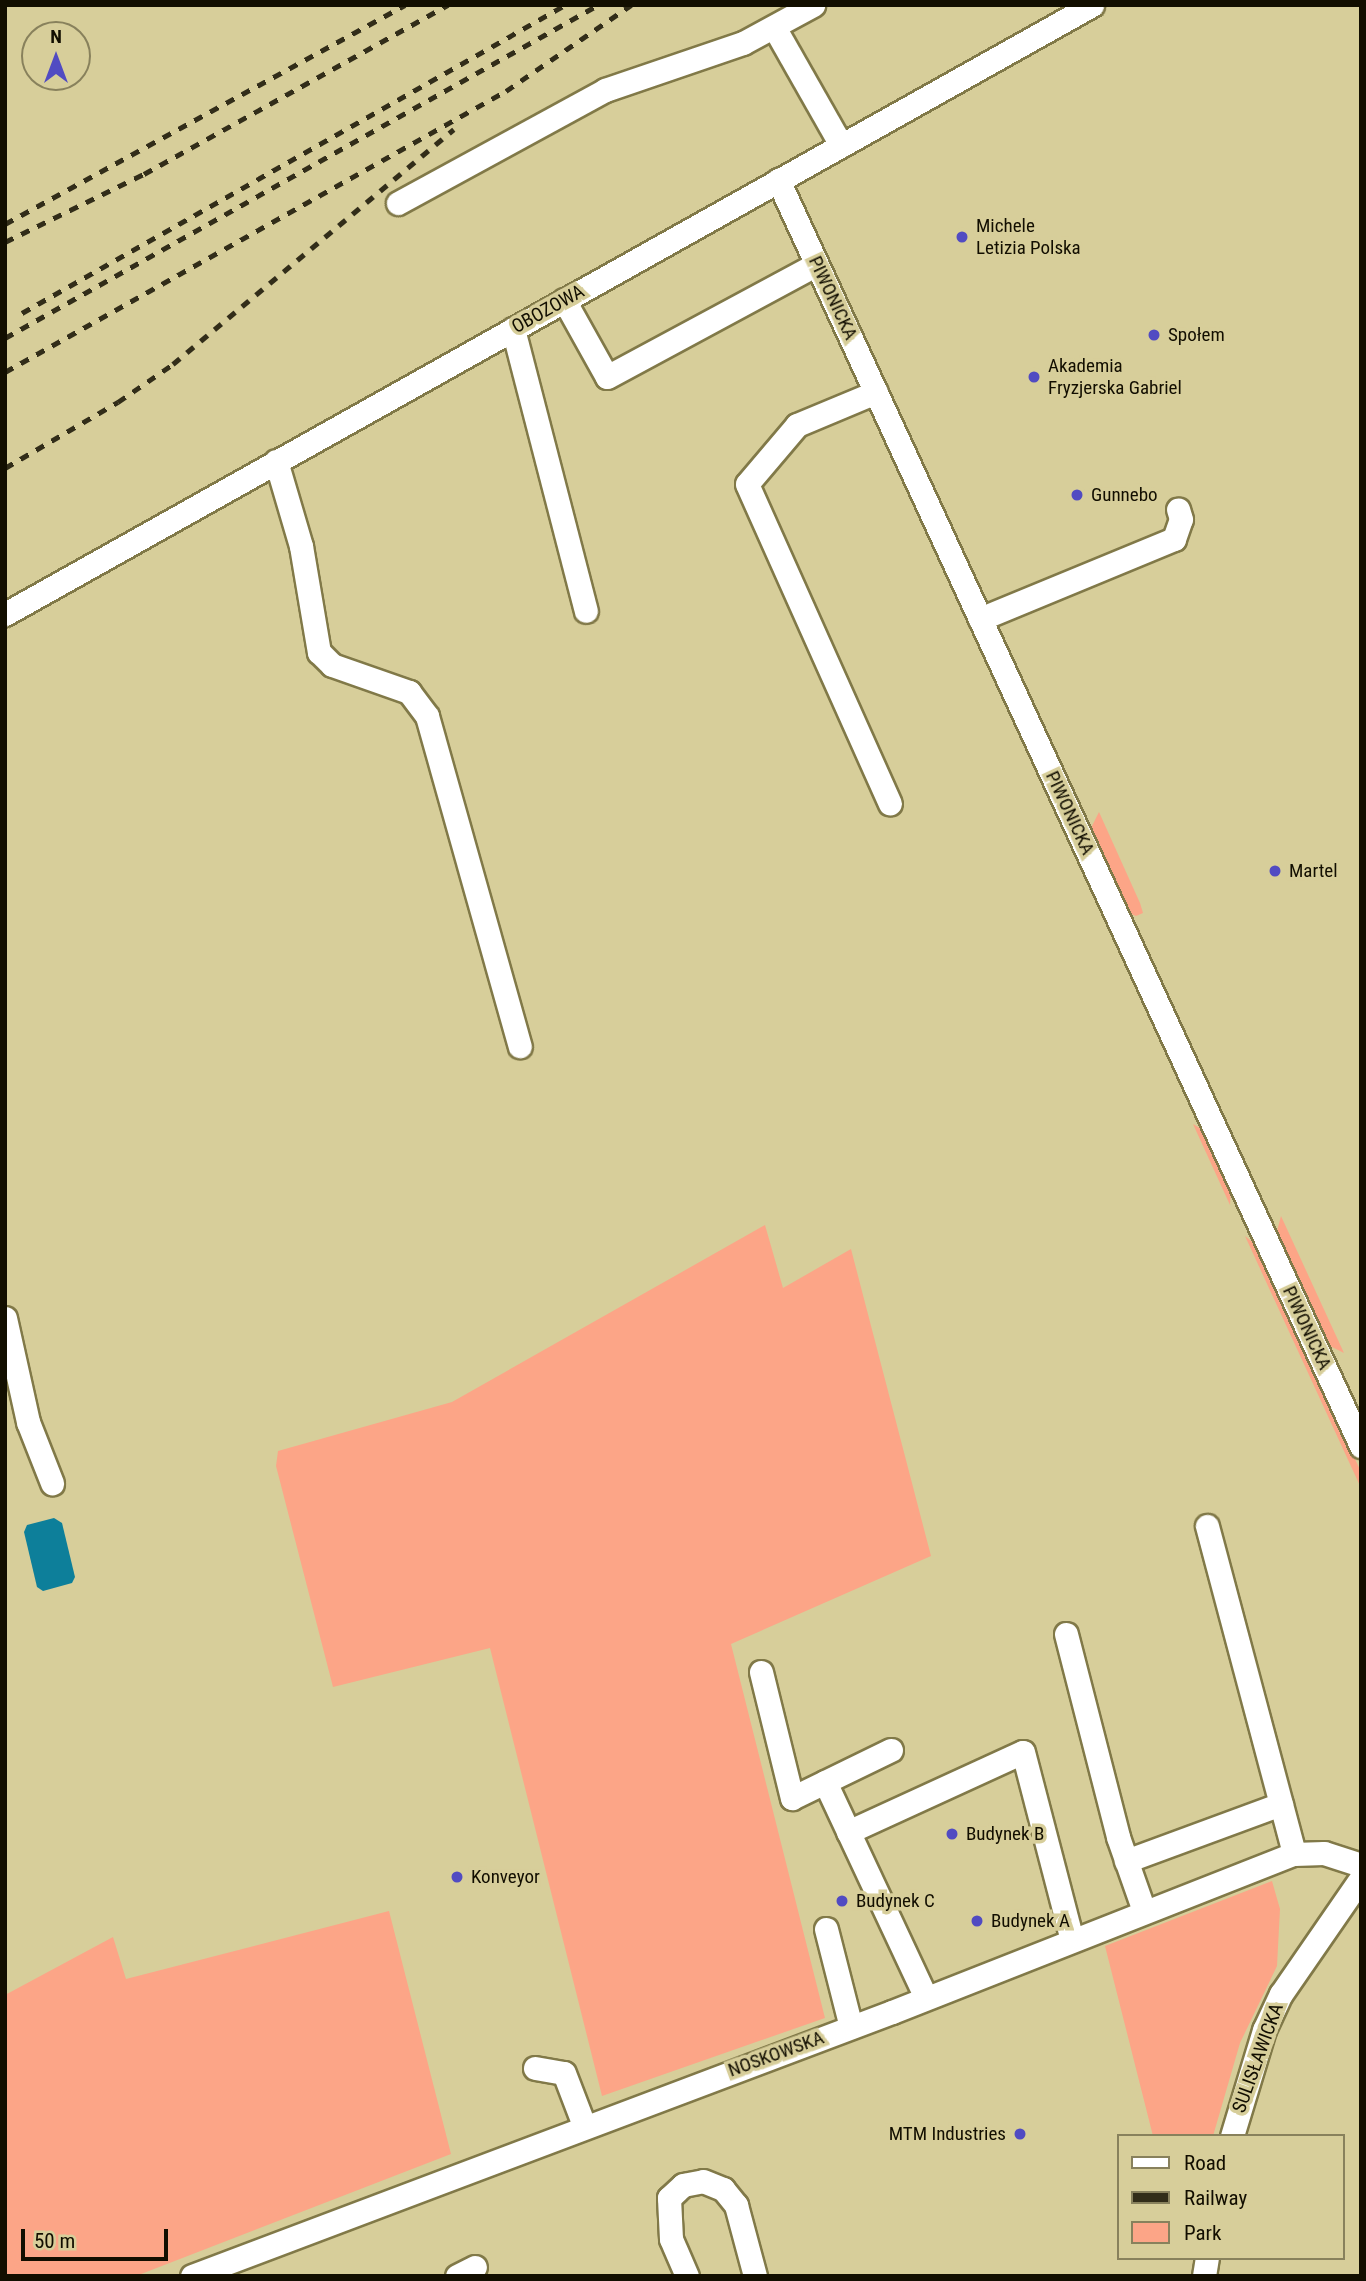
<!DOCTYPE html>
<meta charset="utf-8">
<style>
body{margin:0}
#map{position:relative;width:1366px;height:2281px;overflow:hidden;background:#d7ce9a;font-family:"Roboto Condensed",sans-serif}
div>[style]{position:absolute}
.green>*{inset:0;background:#fca587}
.water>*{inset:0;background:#0d7f9a}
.roads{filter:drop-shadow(2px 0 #817948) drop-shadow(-2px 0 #817948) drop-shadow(0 2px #817948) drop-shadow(0 -2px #817948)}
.minor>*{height:23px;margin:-11.5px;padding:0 11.5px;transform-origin:11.5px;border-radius:11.5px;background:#fff}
.rail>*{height:5px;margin-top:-2.5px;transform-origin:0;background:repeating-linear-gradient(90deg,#322d19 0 9px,transparent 0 18px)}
.dots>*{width:19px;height:19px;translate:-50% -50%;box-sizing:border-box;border:4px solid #d7ce9a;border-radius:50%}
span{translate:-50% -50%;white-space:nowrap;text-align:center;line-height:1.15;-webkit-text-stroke:7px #d7ce9a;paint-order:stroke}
.poi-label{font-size:19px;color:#120e00}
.left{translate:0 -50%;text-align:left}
.right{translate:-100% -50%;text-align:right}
.street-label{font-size:19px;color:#120e00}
.frame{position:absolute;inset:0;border:7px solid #120e00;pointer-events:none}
.legend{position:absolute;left:1117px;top:2134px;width:228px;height:126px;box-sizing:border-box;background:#d7ce9a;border:2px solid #88815c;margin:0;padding:9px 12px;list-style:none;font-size:21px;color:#120e00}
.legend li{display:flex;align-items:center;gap:14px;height:35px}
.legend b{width:35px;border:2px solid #88815c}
.north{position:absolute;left:21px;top:21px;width:70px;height:70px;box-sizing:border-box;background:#d7ce9a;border:2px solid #88815c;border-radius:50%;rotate:0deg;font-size:19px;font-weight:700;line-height:28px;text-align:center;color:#120e00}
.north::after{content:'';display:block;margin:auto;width:24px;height:32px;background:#514bc2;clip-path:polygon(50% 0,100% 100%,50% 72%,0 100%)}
.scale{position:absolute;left:21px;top:2229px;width:147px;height:32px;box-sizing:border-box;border:4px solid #120e00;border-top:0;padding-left:9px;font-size:21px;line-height:24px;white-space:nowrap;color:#120e00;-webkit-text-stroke:5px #d7ce9a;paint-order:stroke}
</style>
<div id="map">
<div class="green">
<div style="clip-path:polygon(1099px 812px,1140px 903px,1143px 913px,1136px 916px,1129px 913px,1094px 839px,1092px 826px)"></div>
<div style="clip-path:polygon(1193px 1124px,1203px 1130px,1231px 1189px,1230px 1205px)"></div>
<div style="clip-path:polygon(1281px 1216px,1344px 1353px,1326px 1344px,1276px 1235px)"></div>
<div style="clip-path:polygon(765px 1225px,783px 1288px,851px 1249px,931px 1556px,731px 1644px,825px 2018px,602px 2096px,490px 1648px,333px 1687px,276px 1466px,278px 1451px,452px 1402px)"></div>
<div style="clip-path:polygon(1245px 1236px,1256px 1245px,1361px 1472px,1361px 1488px)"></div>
<div style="clip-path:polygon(1272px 1881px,1280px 1909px,1277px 1966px,1240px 2043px,1213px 2136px,1153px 2136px,1105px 1946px)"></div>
<div style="clip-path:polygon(389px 1911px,451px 2154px,136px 2276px,5px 2276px,5px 1995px,113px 1937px,126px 1979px)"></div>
</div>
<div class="water">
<div style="clip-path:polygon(54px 1518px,62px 1523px,75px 1577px,72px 1583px,43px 1591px,37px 1587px,24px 1532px,27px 1525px)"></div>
</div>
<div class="roads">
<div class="minor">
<div style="left:774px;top:27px;width:136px;rotate:60.4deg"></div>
<div style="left:778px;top:180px;width:1394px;rotate:65.27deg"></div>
<div style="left:398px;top:203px;width:236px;rotate:-28.6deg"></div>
<div style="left:605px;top:90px;width:146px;rotate:-18.8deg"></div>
<div style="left:743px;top:43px;width:80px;rotate:-28.5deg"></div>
<div style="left:564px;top:300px;width:88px;rotate:60.8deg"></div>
<div style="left:607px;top:377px;width:238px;rotate:-28.3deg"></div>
<div style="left:513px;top:329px;width:291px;rotate:75.5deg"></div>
<div style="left:876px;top:392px;width:86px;rotate:157.3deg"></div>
<div style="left:797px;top:425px;width:77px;rotate:130.3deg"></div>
<div style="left:747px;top:484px;width:350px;rotate:65.9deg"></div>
<div style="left:276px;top:461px;width:89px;rotate:73.6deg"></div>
<div style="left:301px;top:546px;width:108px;rotate:80.4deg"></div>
<div style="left:319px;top:652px;width:18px;rotate:45deg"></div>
<div style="left:332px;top:665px;width:82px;rotate:19.3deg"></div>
<div style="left:409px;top:692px;width:30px;rotate:53deg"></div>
<div style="left:427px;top:716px;width:343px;rotate:74.3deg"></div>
<div style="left:5px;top:614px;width:1246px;rotate:-29.26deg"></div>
<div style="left:980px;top:619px;width:210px;rotate:-22.4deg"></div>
<div style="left:1174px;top:539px;width:21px;rotate:-71deg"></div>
<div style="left:1181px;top:519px;width:10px;rotate:-107deg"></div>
<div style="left:5px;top:1318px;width:107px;rotate:77.5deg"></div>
<div style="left:28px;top:1422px;width:66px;rotate:68.5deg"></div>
<div style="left:1207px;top:1526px;width:339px;rotate:75.1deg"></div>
<div style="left:1066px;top:1634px;width:210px;rotate:75.6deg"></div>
<div style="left:1118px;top:1837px;width:78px;rotate:70.6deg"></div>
<div style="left:761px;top:1672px;width:130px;rotate:76.2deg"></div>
<div style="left:792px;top:1798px;width:110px;rotate:-25.9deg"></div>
<div style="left:825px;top:1782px;width:238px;rotate:64.9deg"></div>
<div style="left:848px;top:1832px;width:192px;rotate:-24.6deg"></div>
<div style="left:1023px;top:1752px;width:194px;rotate:75.4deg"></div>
<div style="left:1126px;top:1861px;width:165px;rotate:-20.2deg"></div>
<div style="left:826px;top:1929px;width:101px;rotate:75.7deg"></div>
<div style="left:535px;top:2068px;width:29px;rotate:10deg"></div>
<div style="left:564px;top:2073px;width:56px;rotate:69deg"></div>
<div style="left:1232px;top:2136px;width:111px;rotate:-73.2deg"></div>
<div style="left:1264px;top:2030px;width:40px;rotate:-65deg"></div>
<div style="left:1281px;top:1994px;width:141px;rotate:-55.4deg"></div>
<div style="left:192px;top:2276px;width:748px;rotate:-20.66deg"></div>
<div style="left:892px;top:2012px;width:432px;rotate:-21.5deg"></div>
<div style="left:1294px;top:1854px;width:30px;rotate:-2deg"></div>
<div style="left:1324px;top:1853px;width:39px;rotate:18deg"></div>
<div style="left:457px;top:2276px;width:20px;rotate:-27deg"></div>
<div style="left:687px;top:2276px;width:40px;rotate:-113.4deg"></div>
<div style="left:671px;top:2239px;width:41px;rotate:-92.8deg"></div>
<div style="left:669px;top:2198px;width:19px;rotate:-43deg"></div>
<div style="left:683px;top:2185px;width:20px;rotate:-11deg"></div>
<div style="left:703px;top:2181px;width:22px;rotate:22deg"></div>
<div style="left:723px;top:2189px;width:21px;rotate:51deg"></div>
<div style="left:736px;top:2205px;width:73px;rotate:75deg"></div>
<div style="left:1204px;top:2276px;width:18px;rotate:-81deg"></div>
</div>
</div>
<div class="rail">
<div style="left:5px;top:224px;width:456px;rotate:-28.7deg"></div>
<div style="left:5px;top:242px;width:155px;rotate:-26.1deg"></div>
<div style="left:144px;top:174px;width:348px;rotate:-29.1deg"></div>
<div style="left:22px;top:313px;width:624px;rotate:-29.56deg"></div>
<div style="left:5px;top:338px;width:680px;rotate:-29.32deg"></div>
<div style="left:5px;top:372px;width:574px;rotate:-29.29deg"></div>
<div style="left:506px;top:91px;width:152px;rotate:-34.5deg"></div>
<div style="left:5px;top:468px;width:131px;rotate:-30.3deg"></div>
<div style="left:118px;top:402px;width:67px;rotate:-34.6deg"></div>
<div style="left:173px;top:364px;width:366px;rotate:-39.9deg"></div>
</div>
<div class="dots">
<div style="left:962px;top:237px;background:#514bc2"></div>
<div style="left:1154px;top:335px;background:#514bc2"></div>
<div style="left:1034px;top:377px;background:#514bc2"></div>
<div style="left:1077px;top:495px;background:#514bc2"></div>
<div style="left:1275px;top:871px;background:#514bc2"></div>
<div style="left:952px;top:1834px;background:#514bc2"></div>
<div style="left:457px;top:1877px;background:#514bc2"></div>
<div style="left:842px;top:1901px;background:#514bc2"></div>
<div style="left:977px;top:1921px;background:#514bc2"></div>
<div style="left:1020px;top:2134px;background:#514bc2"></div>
</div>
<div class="poi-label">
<span class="left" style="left:976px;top:237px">Michele<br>Letizia Polska</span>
<span class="left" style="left:1168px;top:335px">Społem</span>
<span class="left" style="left:1048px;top:377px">Akademia<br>Fryzjerska Gabriel</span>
<span class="left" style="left:1091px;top:495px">Gunnebo</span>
<span class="left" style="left:1289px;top:871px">Martel</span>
<span class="left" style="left:966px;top:1834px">Budynek B</span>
<span class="left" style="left:471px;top:1877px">Konveyor</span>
<span class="left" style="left:856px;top:1901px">Budynek C</span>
<span class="left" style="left:991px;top:1921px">Budynek A</span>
<span class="right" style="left:1006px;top:2134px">MTM Industries</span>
</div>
<div class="street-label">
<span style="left:833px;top:298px;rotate:65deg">PIWONICKA</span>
<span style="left:548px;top:309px;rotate:-29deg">OBOZOWA</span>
<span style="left:1070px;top:813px;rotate:65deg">PIWONICKA</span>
<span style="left:1307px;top:1328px;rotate:65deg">PIWONICKA</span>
<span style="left:776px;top:2054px;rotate:-20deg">NOSKOWSKA</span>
<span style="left:1258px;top:2058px;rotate:-70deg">SULISŁAWICKA</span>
</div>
<div class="frame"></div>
<ul class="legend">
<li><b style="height:9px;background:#fff"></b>Road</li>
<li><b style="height:9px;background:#322d19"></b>Railway</li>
<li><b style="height:19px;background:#fca587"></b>Park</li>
</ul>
<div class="north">N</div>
<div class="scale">50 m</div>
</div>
